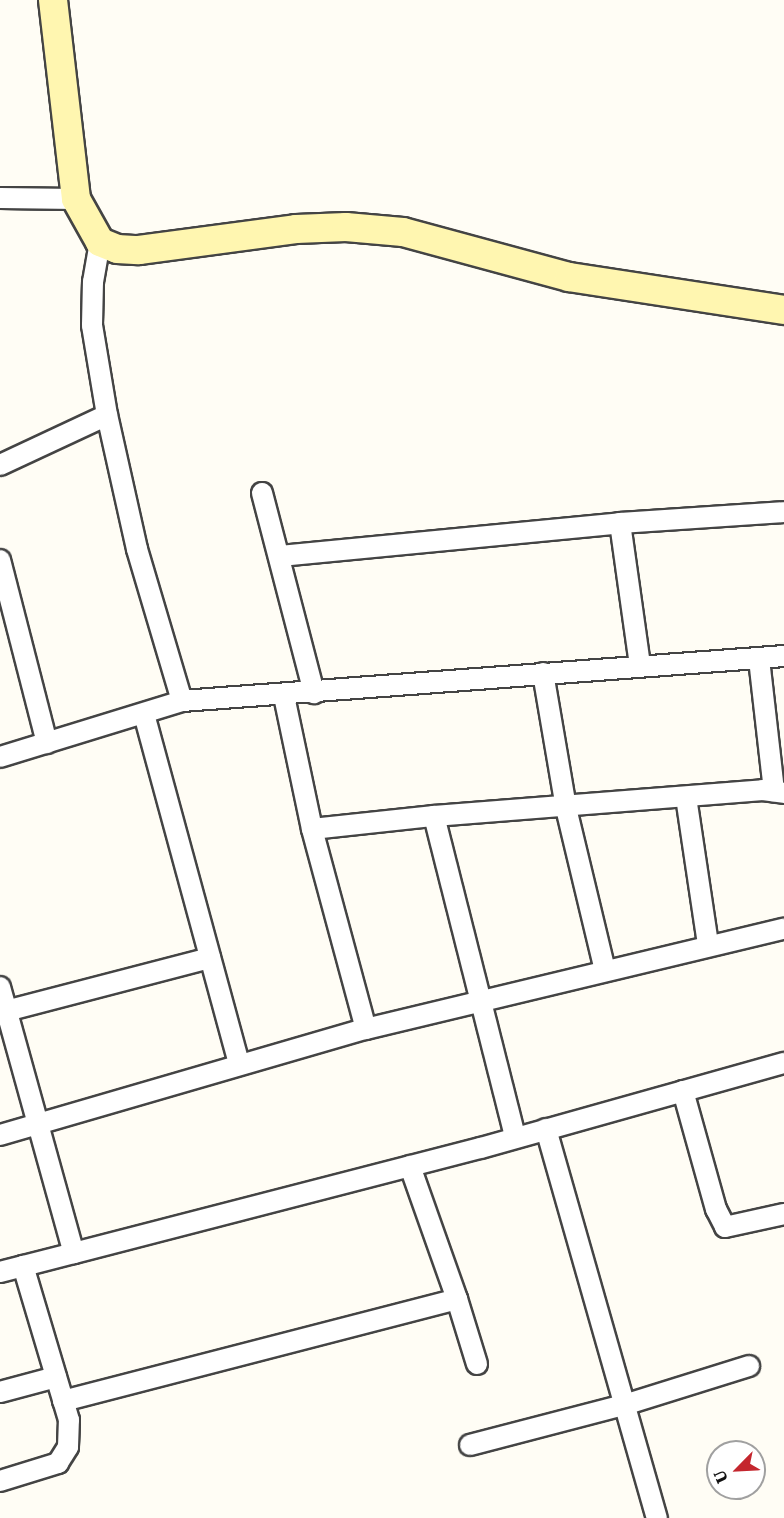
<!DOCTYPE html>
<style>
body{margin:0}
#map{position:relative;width:784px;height:1518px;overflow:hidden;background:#fffdf5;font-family:"Roboto Serif",serif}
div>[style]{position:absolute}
.roads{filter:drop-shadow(2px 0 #444) drop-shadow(-2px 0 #444) drop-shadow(0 2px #444) drop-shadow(0 -2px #444)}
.street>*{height:20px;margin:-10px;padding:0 10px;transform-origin:10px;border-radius:10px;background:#fff}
.secondary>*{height:28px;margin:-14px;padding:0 14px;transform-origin:14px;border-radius:14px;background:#fff6b0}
span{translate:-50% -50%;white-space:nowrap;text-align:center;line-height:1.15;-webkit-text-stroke:6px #fff;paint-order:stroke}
.north{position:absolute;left:706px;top:1440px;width:60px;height:60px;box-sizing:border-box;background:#fff;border:2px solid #a0a0a0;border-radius:50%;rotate:246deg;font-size:16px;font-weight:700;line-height:24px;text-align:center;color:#111}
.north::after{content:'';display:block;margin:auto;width:21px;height:27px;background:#c4262e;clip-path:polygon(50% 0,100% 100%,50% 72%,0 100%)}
</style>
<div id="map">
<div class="roads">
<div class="street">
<div style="left:0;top:198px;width:76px;rotate:0.8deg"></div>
<div style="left:0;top:465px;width:118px;rotate:-25deg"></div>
<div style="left:262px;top:493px;width:207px;rotate:75.4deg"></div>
<div style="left:620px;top:523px;width:143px;rotate:82deg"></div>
<div style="left:280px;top:556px;width:342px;rotate:-5.5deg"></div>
<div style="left:620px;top:523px;width:164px;rotate:-3.8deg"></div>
<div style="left:0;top:560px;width:189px;rotate:75.6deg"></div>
<div style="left:759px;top:659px;width:133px;rotate:83.5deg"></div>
<div style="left:543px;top:673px;width:137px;rotate:80.3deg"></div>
<div style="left:566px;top:808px;width:167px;rotate:76.5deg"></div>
<div style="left:284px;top:696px;width:136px;rotate:78.1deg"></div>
<div style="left:312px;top:829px;width:207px;rotate:74.9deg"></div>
<div style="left:182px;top:701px;width:604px;rotate:-4.27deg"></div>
<div style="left:144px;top:714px;width:362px;rotate:74.8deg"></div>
<div style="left:0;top:757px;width:190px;rotate:-17.1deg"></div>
<div style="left:182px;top:701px;width:159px;rotate:-106.5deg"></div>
<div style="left:137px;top:549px;width:137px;rotate:-102.6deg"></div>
<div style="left:107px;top:415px;width:91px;rotate:-99.5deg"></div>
<div style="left:92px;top:325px;width:43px;rotate:-88.7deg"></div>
<div style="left:93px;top:282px;width:41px;rotate:-80.1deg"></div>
<div style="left:686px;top:797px;width:150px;rotate:81.5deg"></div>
<div style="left:434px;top:816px;width:330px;rotate:-4.5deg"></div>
<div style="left:763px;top:790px;width:21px;rotate:8deg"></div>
<div style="left:312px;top:829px;width:123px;rotate:-6.1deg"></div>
<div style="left:434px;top:816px;width:331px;rotate:75.8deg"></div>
<div style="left:0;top:987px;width:276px;rotate:74.5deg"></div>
<div style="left:74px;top:1253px;width:420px;rotate:-14.5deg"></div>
<div style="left:481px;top:1148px;width:315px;rotate:-15.7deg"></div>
<div style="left:6px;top:1011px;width:211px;rotate:-14.6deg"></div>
<div style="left:683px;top:1091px;width:123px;rotate:74.4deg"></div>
<div style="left:716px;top:1209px;width:20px;rotate:63deg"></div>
<div style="left:725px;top:1227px;width:60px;rotate:-12.4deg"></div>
<div style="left:546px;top:1129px;width:405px;rotate:74.1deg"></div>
<div style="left:0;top:1135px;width:381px;rotate:-16.2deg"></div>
<div style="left:366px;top:1029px;width:430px;rotate:-13.5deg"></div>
<div style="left:0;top:1272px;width:76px;rotate:-14.4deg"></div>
<div style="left:457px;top:1299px;width:68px;rotate:72.9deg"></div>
<div style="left:0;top:1392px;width:58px;rotate:-15deg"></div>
<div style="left:63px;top:1401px;width:407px;rotate:-14.5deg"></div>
<div style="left:457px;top:1299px;width:141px;rotate:-109.5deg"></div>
<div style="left:470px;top:1445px;width:159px;rotate:-14.6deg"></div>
<div style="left:624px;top:1405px;width:131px;rotate:-17.3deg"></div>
<div style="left:0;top:1481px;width:61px;rotate:-17.2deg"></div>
<div style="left:58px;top:1463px;width:19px;rotate:-58deg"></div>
<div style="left:68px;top:1447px;width:27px;rotate:-88deg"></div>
<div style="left:69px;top:1420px;width:161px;rotate:-106.6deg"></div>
</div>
<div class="secondary">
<div style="left:53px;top:0;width:200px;rotate:83.4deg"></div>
<div style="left:76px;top:199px;width:49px;rotate:60.8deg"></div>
<div style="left:100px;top:242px;width:18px;rotate:22deg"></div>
<div style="left:117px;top:249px;width:22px;rotate:3deg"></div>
<div style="left:139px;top:250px;width:158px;rotate:-7.6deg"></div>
<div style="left:296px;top:229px;width:50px;rotate:-2.3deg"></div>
<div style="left:346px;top:227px;width:57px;rotate:5deg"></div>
<div style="left:403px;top:232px;width:172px;rotate:15.2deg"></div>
<div style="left:569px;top:277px;width:218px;rotate:8.7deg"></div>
</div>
</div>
<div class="north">U</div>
</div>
